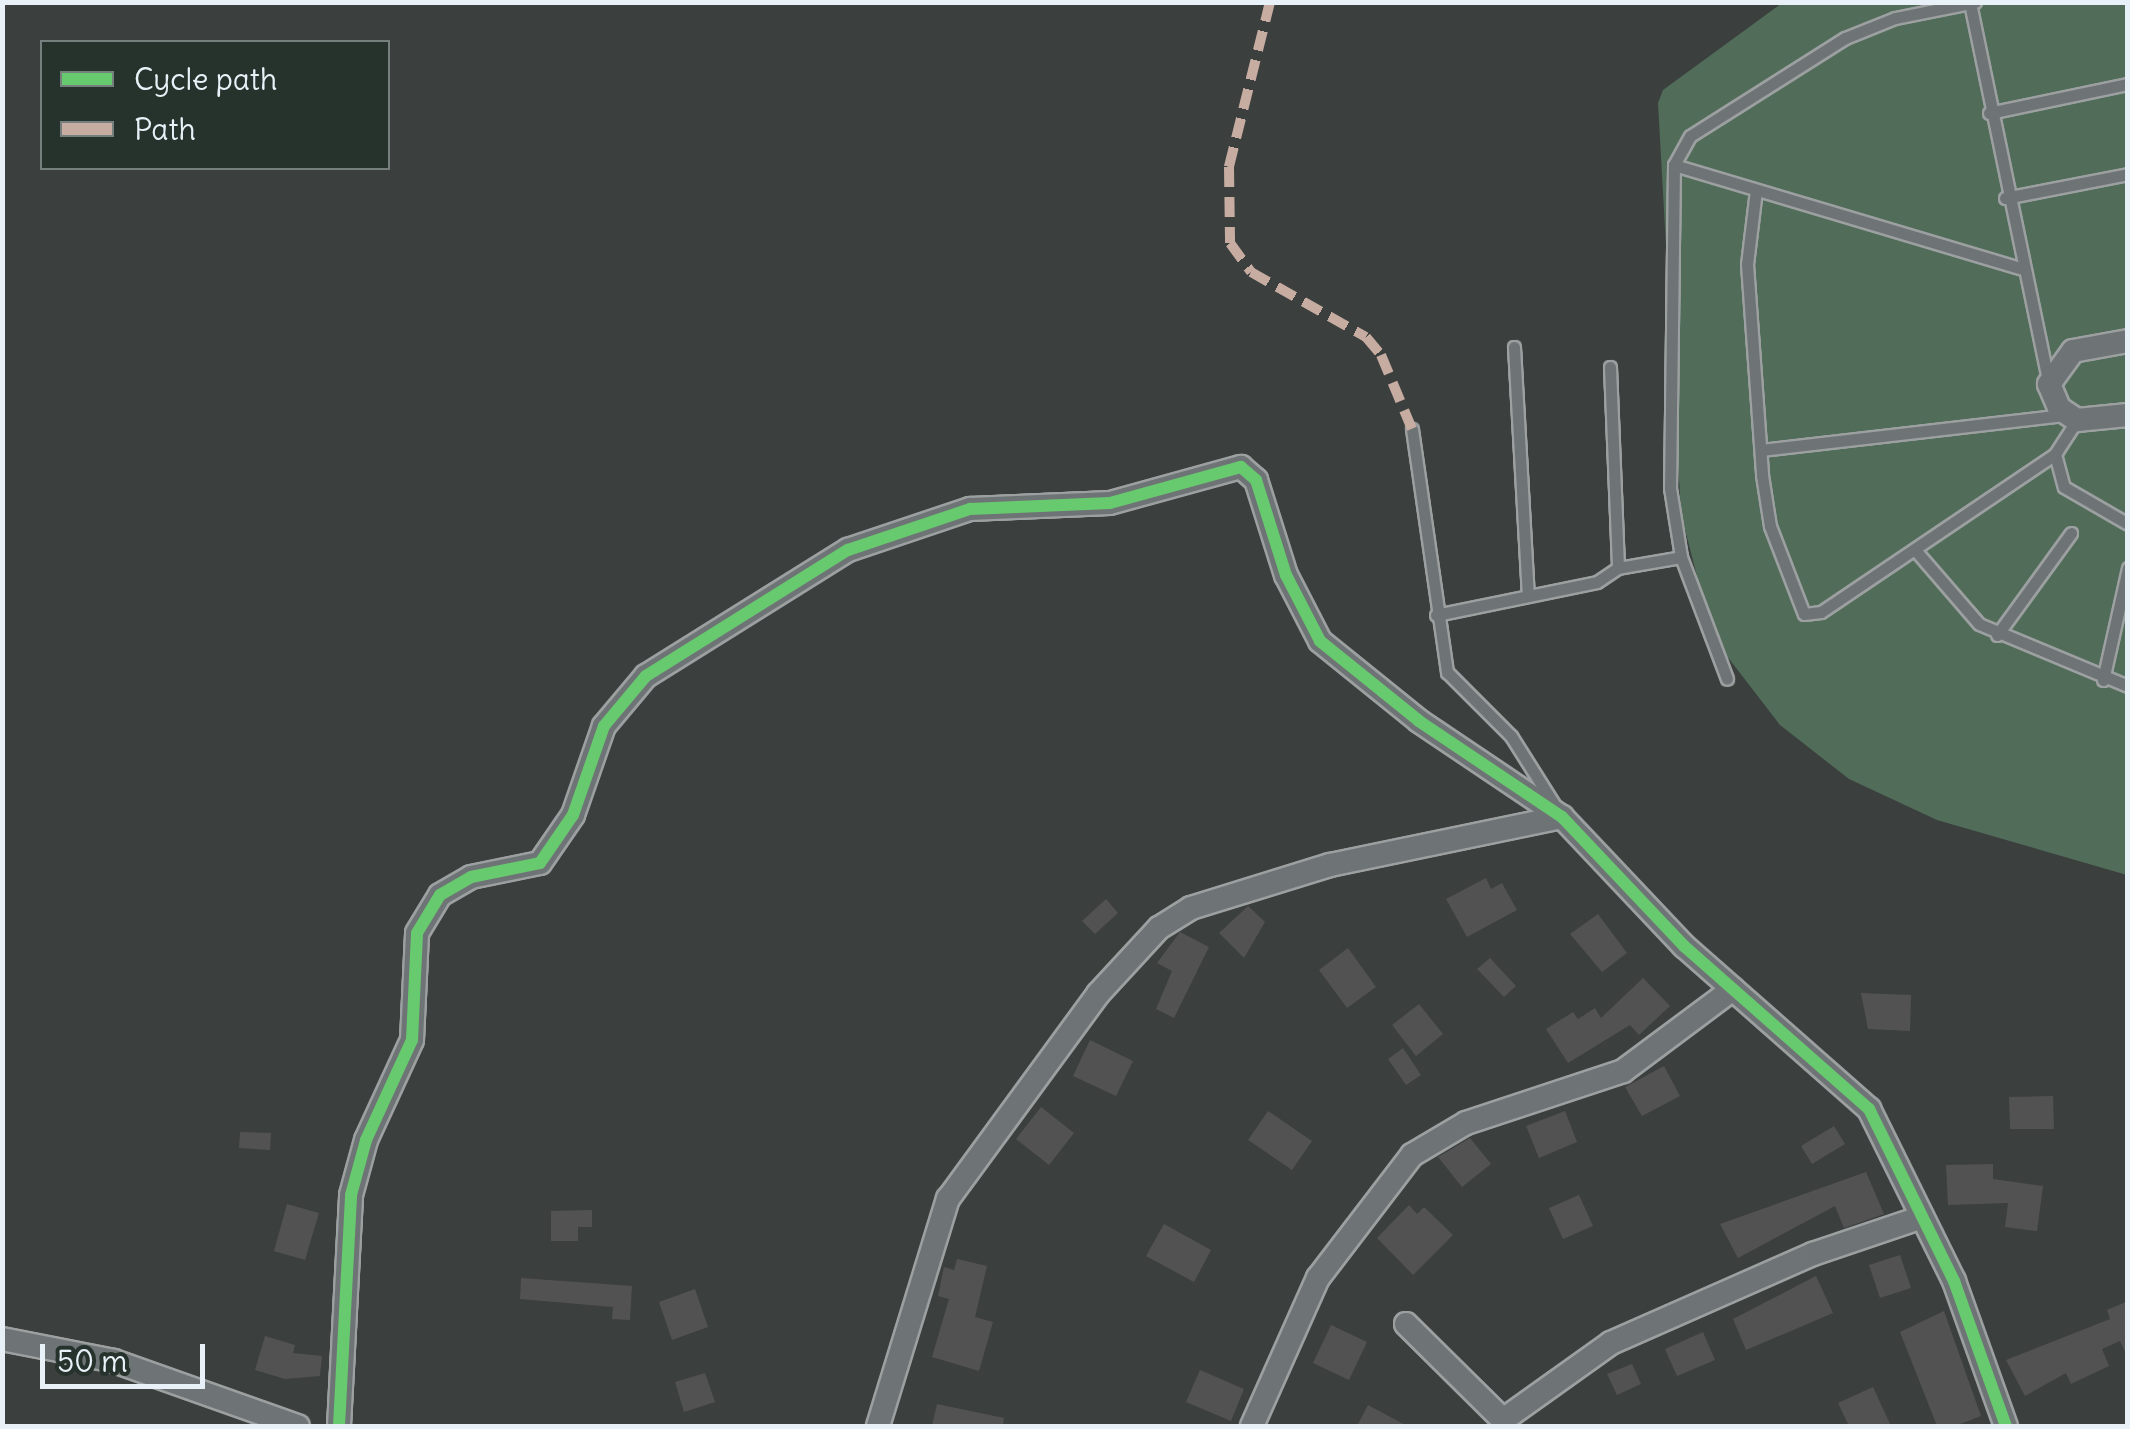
<!DOCTYPE html>
<style>
body{margin:0}
#map{position:relative;width:2130px;height:1429px;overflow:hidden;background:#3b3f3d;font-family:Delius,sans-serif}
div>[style]{position:absolute}
.green>*{inset:0;background:#516d5a}
.building>*{inset:0;background:#525252}
.roads{filter:drop-shadow(2px 0 #9da0a1) drop-shadow(-2px 0 #9da0a1) drop-shadow(0 2px #9da0a1) drop-shadow(0 -2px #9da0a1)}
.lane>*{height:11px;margin:-5.5px;padding:0 5.5px;transform-origin:5.5px;border-radius:5.5px;background:#6e7475}
.street>*{height:22px;margin:-11px;padding:0 11px;transform-origin:11px;border-radius:11px;background:#6e7475}
.quiet>*{height:10px;margin-top:-5px;transform-origin:0;background:repeating-linear-gradient(90deg,#c7aca2 0 20px,transparent 0 30px)}
.cycleway>*{height:12px;margin:-6px;padding:0 6px;transform-origin:6px;border-radius:6px;background:#67ca6e}
span{translate:-50% -50%;white-space:nowrap;text-align:center;line-height:1.15;-webkit-text-stroke:10px #26332d;paint-order:stroke}
.frame{position:absolute;inset:0;border:5px solid #e8f1f8;pointer-events:none}
.legend{position:absolute;left:40px;top:40px;width:350px;height:130px;box-sizing:border-box;background:#26332d;border:2px solid #747f7e;margin:0;padding:12px 18px;list-style:none;font-size:30px;color:#e8f1f8}
.legend li{display:flex;align-items:center;gap:20px;height:50px}
.legend b{width:50px;border:2px solid #747f7e}
.scale{position:absolute;left:40px;top:1344px;width:165px;height:45px;box-sizing:border-box;border:5px solid #e8f1f8;border-top:0;padding-left:12px;font-size:30px;line-height:35px;white-space:nowrap;color:#e8f1f8;-webkit-text-stroke:8px #26332d;paint-order:stroke}
</style>
<div id="map">
<div class="green">
<div style="clip-path:polygon(1782px 3px,2127px 3px,2127px 875px,1937px 820px,1849px 779px,1780px 725px,1713px 638px,1681px 514px,1658px 103px,1663px 90px)"></div>
</div>
<div class="building">
<div style="clip-path:polygon(1486px 878px,1491px 889px,1502px 883px,1517px 910px,1467px 937px,1446px 899px)"></div>
<div style="clip-path:polygon(1106px 899px,1118px 913px,1095px 934px,1082px 921px)"></div>
<div style="clip-path:polygon(1248px 906px,1265px 922px,1244px 958px,1219px 933px)"></div>
<div style="clip-path:polygon(1598px 914px,1627px 953px,1602px 972px,1570px 934px)"></div>
<div style="clip-path:polygon(1180px 932px,1209px 947px,1174px 1018px,1156px 1009px,1172px 971px,1157px 963px)"></div>
<div style="clip-path:polygon(1348px 948px,1376px 987px,1347px 1008px,1319px 970px)"></div>
<div style="clip-path:polygon(1490px 958px,1516px 986px,1504px 997px,1477px 969px)"></div>
<div style="clip-path:polygon(1643px 978px,1670px 1006px,1639px 1035px,1630px 1025px,1568px 1063px,1546px 1029px,1573px 1012px,1578px 1019px,1595px 1008px,1601px 1018px)"></div>
<div style="clip-path:polygon(1861px 993px,1911px 995px,1910px 1031px,1868px 1029px)"></div>
<div style="clip-path:polygon(1419px 1004px,1443px 1034px,1416px 1056px,1392px 1025px)"></div>
<div style="clip-path:polygon(1090px 1040px,1133px 1061px,1116px 1096px,1073px 1076px)"></div>
<div style="clip-path:polygon(1403px 1048px,1421px 1075px,1406px 1085px,1388px 1059px)"></div>
<div style="clip-path:polygon(1664px 1066px,1680px 1096px,1642px 1116px,1625px 1087px)"></div>
<div style="clip-path:polygon(2053px 1096px,2054px 1129px,2010px 1129px,2009px 1097px)"></div>
<div style="clip-path:polygon(1041px 1107px,1074px 1133px,1049px 1165px,1016px 1139px)"></div>
<div style="clip-path:polygon(1268px 1111px,1312px 1141px,1292px 1170px,1248px 1140px)"></div>
<div style="clip-path:polygon(1565px 1111px,1577px 1142px,1539px 1158px,1526px 1126px)"></div>
<div style="clip-path:polygon(1834px 1126px,1845px 1144px,1812px 1164px,1801px 1146px)"></div>
<div style="clip-path:polygon(240px 1132px,271px 1133px,270px 1150px,239px 1148px)"></div>
<div style="clip-path:polygon(1470px 1138px,1491px 1164px,1462px 1187px,1438px 1157px)"></div>
<div style="clip-path:polygon(1993px 1164px,1993px 1179px,2043px 1186px,2037px 1231px,2005px 1227px,2008px 1203px,1948px 1205px,1946px 1165px)"></div>
<div style="clip-path:polygon(1866px 1172px,1884px 1214px,1844px 1228px,1835px 1206px,1738px 1258px,1720px 1224px)"></div>
<div style="clip-path:polygon(1579px 1195px,1593px 1226px,1563px 1239px,1549px 1208px)"></div>
<div style="clip-path:polygon(287px 1204px,319px 1213px,305px 1260px,274px 1251px)"></div>
<div style="clip-path:polygon(1409px 1205px,1417px 1214px,1424px 1207px,1453px 1235px,1413px 1275px,1377px 1238px)"></div>
<div style="clip-path:polygon(592px 1210px,592px 1227px,578px 1227px,578px 1241px,551px 1241px,551px 1211px)"></div>
<div style="clip-path:polygon(1164px 1224px,1211px 1250px,1194px 1282px,1146px 1256px)"></div>
<div style="clip-path:polygon(1900px 1255px,1911px 1288px,1880px 1298px,1869px 1265px)"></div>
<div style="clip-path:polygon(957px 1259px,987px 1266px,975px 1317px,993px 1322px,979px 1371px,932px 1357px,949px 1299px,938px 1296px,944px 1267px,954px 1270px)"></div>
<div style="clip-path:polygon(1816px 1276px,1833px 1313px,1746px 1350px,1733px 1319px)"></div>
<div style="clip-path:polygon(521px 1278px,632px 1286px,630px 1320px,612px 1319px,613px 1307px,520px 1299px)"></div>
<div style="clip-path:polygon(695px 1289px,708px 1327px,672px 1340px,659px 1302px)"></div>
<div style="clip-path:polygon(2128px 1301px,2128px 1358px,2120px 1341px,2102px 1349px,2109px 1366px,2071px 1384px,2066px 1373px,2025px 1396px,2006px 1360px,2110px 1319px,2107px 1310px)"></div>
<div style="clip-path:polygon(1944px 1311px,1981px 1416px,1955px 1426px,1937px 1426px,1900px 1332px)"></div>
<div style="clip-path:polygon(1331px 1325px,1367px 1342px,1349px 1380px,1313px 1363px)"></div>
<div style="clip-path:polygon(1703px 1332px,1715px 1360px,1677px 1376px,1665px 1349px)"></div>
<div style="clip-path:polygon(265px 1336px,295px 1345px,293px 1353px,322px 1356px,320px 1376px,285px 1379px,255px 1370px)"></div>
<div style="clip-path:polygon(1632px 1364px,1641px 1384px,1617px 1395px,1607px 1374px)"></div>
<div style="clip-path:polygon(1200px 1370px,1244px 1389px,1231px 1421px,1186px 1402px)"></div>
<div style="clip-path:polygon(705px 1373px,715px 1402px,684px 1412px,675px 1382px)"></div>
<div style="clip-path:polygon(1873px 1387px,1891px 1426px,1849px 1426px,1838px 1403px)"></div>
<div style="clip-path:polygon(937px 1404px,1004px 1418px,1003px 1426px,932px 1426px)"></div>
<div style="clip-path:polygon(1368px 1405px,1407px 1426px,1357px 1426px)"></div>
</div>
<div class="roads">
<div class="lane">
<div style="left:1975px;top:2px;width:82px;rotate:168.7deg"></div>
<div style="left:1895px;top:18px;width:54px;rotate:158.2deg"></div>
<div style="left:1845px;top:38px;width:183px;rotate:147.7deg"></div>
<div style="left:1690px;top:136px;width:33px;rotate:119deg"></div>
<div style="left:1674px;top:165px;width:361px;rotate:16.6deg"></div>
<div style="left:1970px;top:3px;width:389px;rotate:78.3deg"></div>
<div style="left:1989px;top:113px;width:142px;rotate:-11.8deg"></div>
<div style="left:1674px;top:165px;width:323px;rotate:90.7deg"></div>
<div style="left:1670px;top:488px;width:70px;rotate:80.9deg"></div>
<div style="left:1681px;top:557px;width:130px;rotate:69.3deg"></div>
<div style="left:1756px;top:190px;width:75px;rotate:96.9deg"></div>
<div style="left:1747px;top:264px;width:212px;rotate:85.9deg"></div>
<div style="left:1762px;top:475px;width:52px;rotate:81.1deg"></div>
<div style="left:1770px;top:526px;width:94px;rotate:68.9deg"></div>
<div style="left:1804px;top:614px;width:17px;rotate:-7deg"></div>
<div style="left:1821px;top:612px;width:282px;rotate:-34deg"></div>
<div style="left:2055px;top:454px;width:34px;rotate:75deg"></div>
<div style="left:2064px;top:487px;width:74px;rotate:30deg"></div>
<div style="left:2005px;top:198px;width:125px;rotate:-11deg"></div>
<div style="left:1514px;top:347px;width:249px;rotate:86.8deg"></div>
<div style="left:1610px;top:367px;width:201px;rotate:87.7deg"></div>
<div style="left:1618px;top:568px;width:64px;rotate:-9.9deg"></div>
<div style="left:1412px;top:429px;width:246px;rotate:81.8deg"></div>
<div style="left:1447px;top:672px;width:91px;rotate:45deg"></div>
<div style="left:1511px;top:736px;width:83px;rotate:57.8deg"></div>
<div style="left:1761px;top:450px;width:305px;rotate:-6.6deg"></div>
<div style="left:2055px;top:454px;width:40px;rotate:-57.1deg"></div>
<div style="left:1916px;top:551px;width:96px;rotate:49.2deg"></div>
<div style="left:1979px;top:624px;width:161px;rotate:22.6deg"></div>
<div style="left:1436px;top:615px;width:164px;rotate:-11.6deg"></div>
<div style="left:1597px;top:582px;width:25px;rotate:-34deg"></div>
<div style="left:1997px;top:635px;width:126px;rotate:-54deg"></div>
<div style="left:2103px;top:680px;width:115px;rotate:-77.4deg"></div>
</div>
<div class="street">
<div style="left:2128px;top:341px;width:56px;rotate:169.7deg"></div>
<div style="left:2073px;top:351px;width:41px;rotate:126deg"></div>
<div style="left:2049px;top:384px;width:26px;rotate:67deg"></div>
<div style="left:2059px;top:408px;width:22px;rotate:34deg"></div>
<div style="left:2077px;top:420px;width:51px;rotate:-5.6deg"></div>
<div style="left:1406px;top:1324px;width:136px;rotate:44.7deg"></div>
<div style="left:1503px;top:1420px;width:133px;rotate:-35.5deg"></div>
<div style="left:1611px;top:1343px;width:221px;rotate:-23.8deg"></div>
<div style="left:1813px;top:1254px;width:115px;rotate:-18.7deg"></div>
<div style="left:2px;top:1339px;width:114px;rotate:11.1deg"></div>
<div style="left:114px;top:1361px;width:195px;rotate:19.5deg"></div>
<div style="left:339px;top:1426px;width:231px;rotate:-87deg"></div>
<div style="left:351px;top:1195px;width:57px;rotate:-74.7deg"></div>
<div style="left:366px;top:1140px;width:110px;rotate:-65.3deg"></div>
<div style="left:412px;top:1040px;width:107px;rotate:-87.3deg"></div>
<div style="left:417px;top:933px;width:44px;rotate:-58.8deg"></div>
<div style="left:440px;top:895px;width:36px;rotate:-30deg"></div>
<div style="left:471px;top:877px;width:70px;rotate:-11.5deg"></div>
<div style="left:540px;top:863px;width:58px;rotate:-55.5deg"></div>
<div style="left:573px;top:815px;width:94px;rotate:-70.8deg"></div>
<div style="left:604px;top:726px;width:65px;rotate:-50deg"></div>
<div style="left:646px;top:676px;width:238px;rotate:-32deg"></div>
<div style="left:848px;top:550px;width:129px;rotate:-18.6deg"></div>
<div style="left:970px;top:509px;width:140px;rotate:-2.5deg"></div>
<div style="left:1110px;top:503px;width:136px;rotate:-15.4deg"></div>
<div style="left:1241px;top:467px;width:20px;rotate:41deg"></div>
<div style="left:1256px;top:480px;width:100px;rotate:72.5deg"></div>
<div style="left:1286px;top:575px;width:74px;rotate:62.7deg"></div>
<div style="left:1320px;top:641px;width:127px;rotate:38.9deg"></div>
<div style="left:1419px;top:721px;width:172px;rotate:33.9deg"></div>
<div style="left:1562px;top:817px;width:178px;rotate:46.6deg"></div>
<div style="left:1684px;top:946px;width:247px;rotate:41.4deg"></div>
<div style="left:1869px;top:1109px;width:192px;rotate:63.7deg"></div>
<div style="left:1954px;top:1281px;width:154px;rotate:70.3deg"></div>
<div style="left:878px;top:1426px;width:238px;rotate:-72.9deg"></div>
<div style="left:948px;top:1199px;width:254px;rotate:-53.8deg"></div>
<div style="left:1098px;top:994px;width:90px;rotate:-47.3deg"></div>
<div style="left:1159px;top:928px;width:38px;rotate:-32deg"></div>
<div style="left:1191px;top:908px;width:145px;rotate:-17.2deg"></div>
<div style="left:1330px;top:865px;width:237px;rotate:-11.7deg"></div>
<div style="left:1252px;top:1426px;width:162px;rotate:-66deg"></div>
<div style="left:1318px;top:1278px;width:155px;rotate:-52.6deg"></div>
<div style="left:1412px;top:1155px;width:63px;rotate:-30.7deg"></div>
<div style="left:1466px;top:1123px;width:165px;rotate:-18.3deg"></div>
<div style="left:1623px;top:1071px;width:137px;rotate:-36.7deg"></div>
</div>
</div>
<div class="quiet">
<div style="left:1270px;top:2px;width:170px;rotate:104deg"></div>
<div style="left:1229px;top:167px;width:76px;rotate:89.2deg"></div>
<div style="left:1230px;top:243px;width:36px;rotate:54deg"></div>
<div style="left:1251px;top:272px;width:132px;rotate:29.5deg"></div>
<div style="left:1366px;top:337px;width:23px;rotate:50deg"></div>
<div style="left:1381px;top:355px;width:80px;rotate:67.3deg"></div>
</div>
<div class="cycleway">
<div style="left:339px;top:1426px;width:231px;rotate:-87deg"></div>
<div style="left:351px;top:1195px;width:57px;rotate:-74.7deg"></div>
<div style="left:366px;top:1140px;width:110px;rotate:-65.3deg"></div>
<div style="left:412px;top:1040px;width:107px;rotate:-87.3deg"></div>
<div style="left:417px;top:933px;width:44px;rotate:-58.8deg"></div>
<div style="left:440px;top:895px;width:36px;rotate:-30deg"></div>
<div style="left:471px;top:877px;width:70px;rotate:-11.5deg"></div>
<div style="left:540px;top:863px;width:58px;rotate:-55.5deg"></div>
<div style="left:573px;top:815px;width:94px;rotate:-70.8deg"></div>
<div style="left:604px;top:726px;width:65px;rotate:-50deg"></div>
<div style="left:646px;top:676px;width:238px;rotate:-32deg"></div>
<div style="left:848px;top:550px;width:129px;rotate:-18.6deg"></div>
<div style="left:970px;top:509px;width:140px;rotate:-2.5deg"></div>
<div style="left:1110px;top:503px;width:136px;rotate:-15.4deg"></div>
<div style="left:1241px;top:467px;width:20px;rotate:41deg"></div>
<div style="left:1256px;top:480px;width:100px;rotate:72.5deg"></div>
<div style="left:1286px;top:575px;width:74px;rotate:62.7deg"></div>
<div style="left:1320px;top:641px;width:127px;rotate:38.9deg"></div>
<div style="left:1419px;top:721px;width:172px;rotate:33.9deg"></div>
<div style="left:1562px;top:817px;width:178px;rotate:46.6deg"></div>
<div style="left:1684px;top:946px;width:247px;rotate:41.4deg"></div>
<div style="left:1869px;top:1109px;width:192px;rotate:63.7deg"></div>
<div style="left:1954px;top:1281px;width:154px;rotate:70.3deg"></div>
</div>
<div class="frame"></div>
<ul class="legend">
<li><b style="height:12px;background:#67ca6e"></b>Cycle path</li>
<li><b style="height:12px;background:#c7aca2"></b>Path</li>
</ul>
<div class="scale">50 m</div>
</div>
